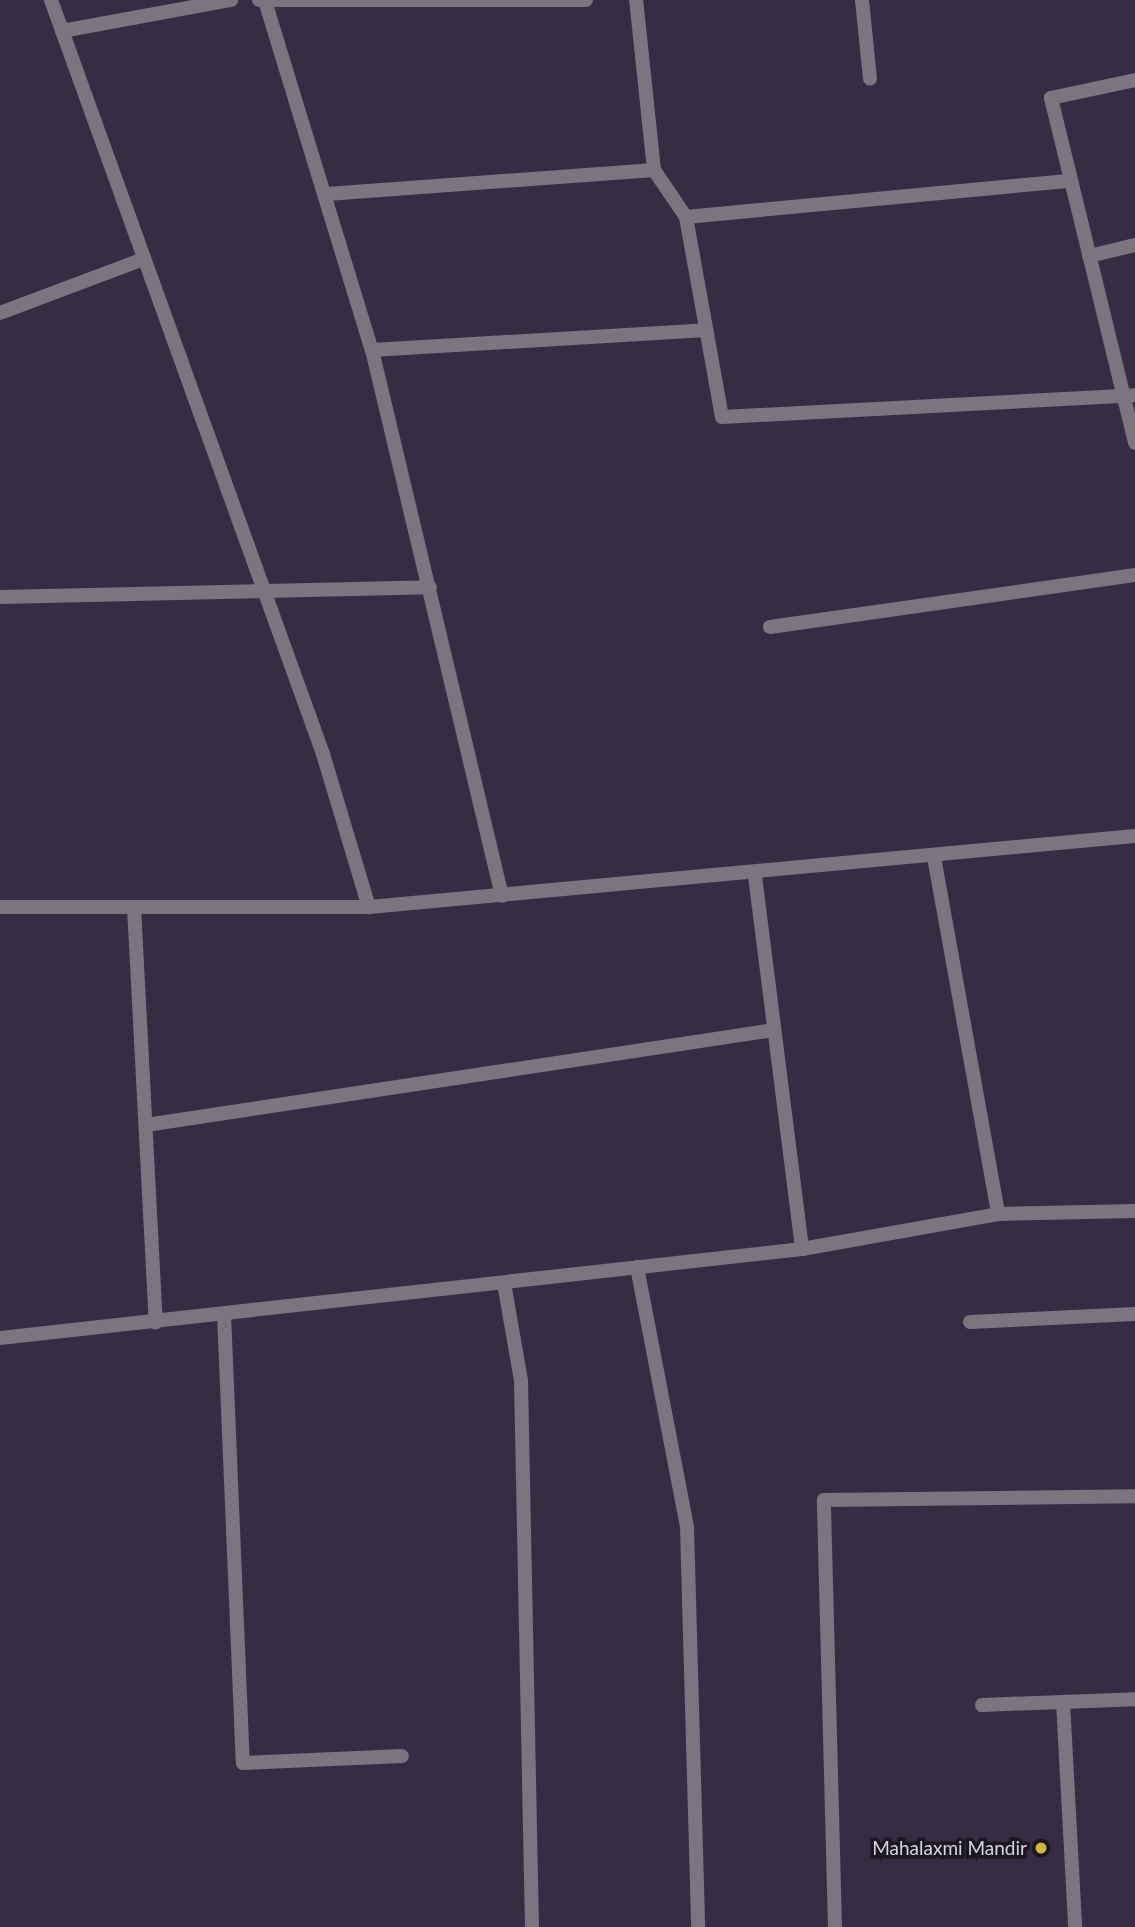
<!DOCTYPE html>
<style>
body{margin:0}
#map{position:relative;width:1135px;height:1927px;overflow:hidden;background:#362c44;font-family:Lato,sans-serif}
div>[style]{position:absolute}
.minor>*{height:14px;margin:-7px;padding:0 7px;transform-origin:7px;border-radius:7px;background:#7a7581}
.dots>*{width:19px;height:19px;translate:-50% -50%;box-sizing:border-box;border:4px solid #1b1722;border-radius:50%}
span{translate:-50% -50%;white-space:nowrap;text-align:center;line-height:1.15;-webkit-text-stroke:7px #1b1722;paint-order:stroke}
.poi-label{font-size:19px;color:#d9d4e3}
.right{translate:-100% -50%;text-align:right}
</style>
<div id="map">
<div class="minor">
<div style="left:51px;top:0;width:802px;rotate:70.16deg"></div>
<div style="left:323px;top:754px;width:160px;rotate:73.3deg"></div>
<div style="left:259px;top:0;width:327px"></div>
<div style="left:862px;top:0;width:79px;rotate:84.2deg"></div>
<div style="left:265px;top:1px;width:365px;rotate:73deg"></div>
<div style="left:372px;top:350px;width:561px;rotate:76.61deg"></div>
<div style="left:62px;top:31px;width:172px;rotate:-10.4deg"></div>
<div style="left:1135px;top:80px;width:86px;rotate:167.9deg"></div>
<div style="left:1051px;top:98px;width:355px;rotate:76.3deg"></div>
<div style="left:654px;top:170px;width:57px;rotate:55.8deg"></div>
<div style="left:686px;top:217px;width:386px;rotate:-5.4deg"></div>
<div style="left:327px;top:194px;width:328px;rotate:-4.2deg"></div>
<div style="left:654px;top:170px;width:171px;rotate:-96deg"></div>
<div style="left:686px;top:217px;width:203px;rotate:79.8deg"></div>
<div style="left:722px;top:417px;width:414px;rotate:-3deg"></div>
<div style="left:1089px;top:256px;width:47px;rotate:-13.4deg"></div>
<div style="left:0;top:313px;width:154px;rotate:-20.6deg"></div>
<div style="left:372px;top:350px;width:335px;rotate:-3.4deg"></div>
<div style="left:0;top:597px;width:430px;rotate:-1.3deg"></div>
<div style="left:770px;top:627px;width:369px;rotate:-8.1deg"></div>
<div style="left:934px;top:857px;width:363px;rotate:79.8deg"></div>
<div style="left:755px;top:876px;width:376px;rotate:82.8deg"></div>
<div style="left:0;top:907px;width:369px"></div>
<div style="left:369px;top:907px;width:769px;rotate:-5.3deg"></div>
<div style="left:134px;top:907px;width:416px;rotate:87deg"></div>
<div style="left:146px;top:1125px;width:635px;rotate:-8.6deg"></div>
<div style="left:637px;top:1267px;width:265px;rotate:79.1deg"></div>
<div style="left:687px;top:1527px;width:400px;rotate:88.4deg"></div>
<div style="left:504px;top:1283px;width:98px;rotate:80.1deg"></div>
<div style="left:521px;top:1380px;width:547px;rotate:88.85deg"></div>
<div style="left:224px;top:1314px;width:449px;rotate:87.6deg"></div>
<div style="left:243px;top:1763px;width:159px;rotate:-2.5deg"></div>
<div style="left:970px;top:1322px;width:165px;rotate:-2.8deg"></div>
<div style="left:0;top:1338px;width:807px;rotate:-6.33deg"></div>
<div style="left:802px;top:1249px;width:199px;rotate:-10.1deg"></div>
<div style="left:998px;top:1214px;width:137px;rotate:-1.3deg"></div>
<div style="left:1063px;top:1702px;width:225px;rotate:86.9deg"></div>
<div style="left:982px;top:1705px;width:153px;rotate:-2.2deg"></div>
<div style="left:835px;top:1927px;width:427px;rotate:-91.5deg"></div>
<div style="left:824px;top:1500px;width:311px;rotate:-0.7deg"></div>
</div>
<div class="dots">
<div style="left:1041px;top:1848px;background:#d0b736"></div>
</div>
<div class="poi-label">
<span class="right" style="left:1027px;top:1848px">Mahalaxmi Mandir</span>
</div>
</div>
